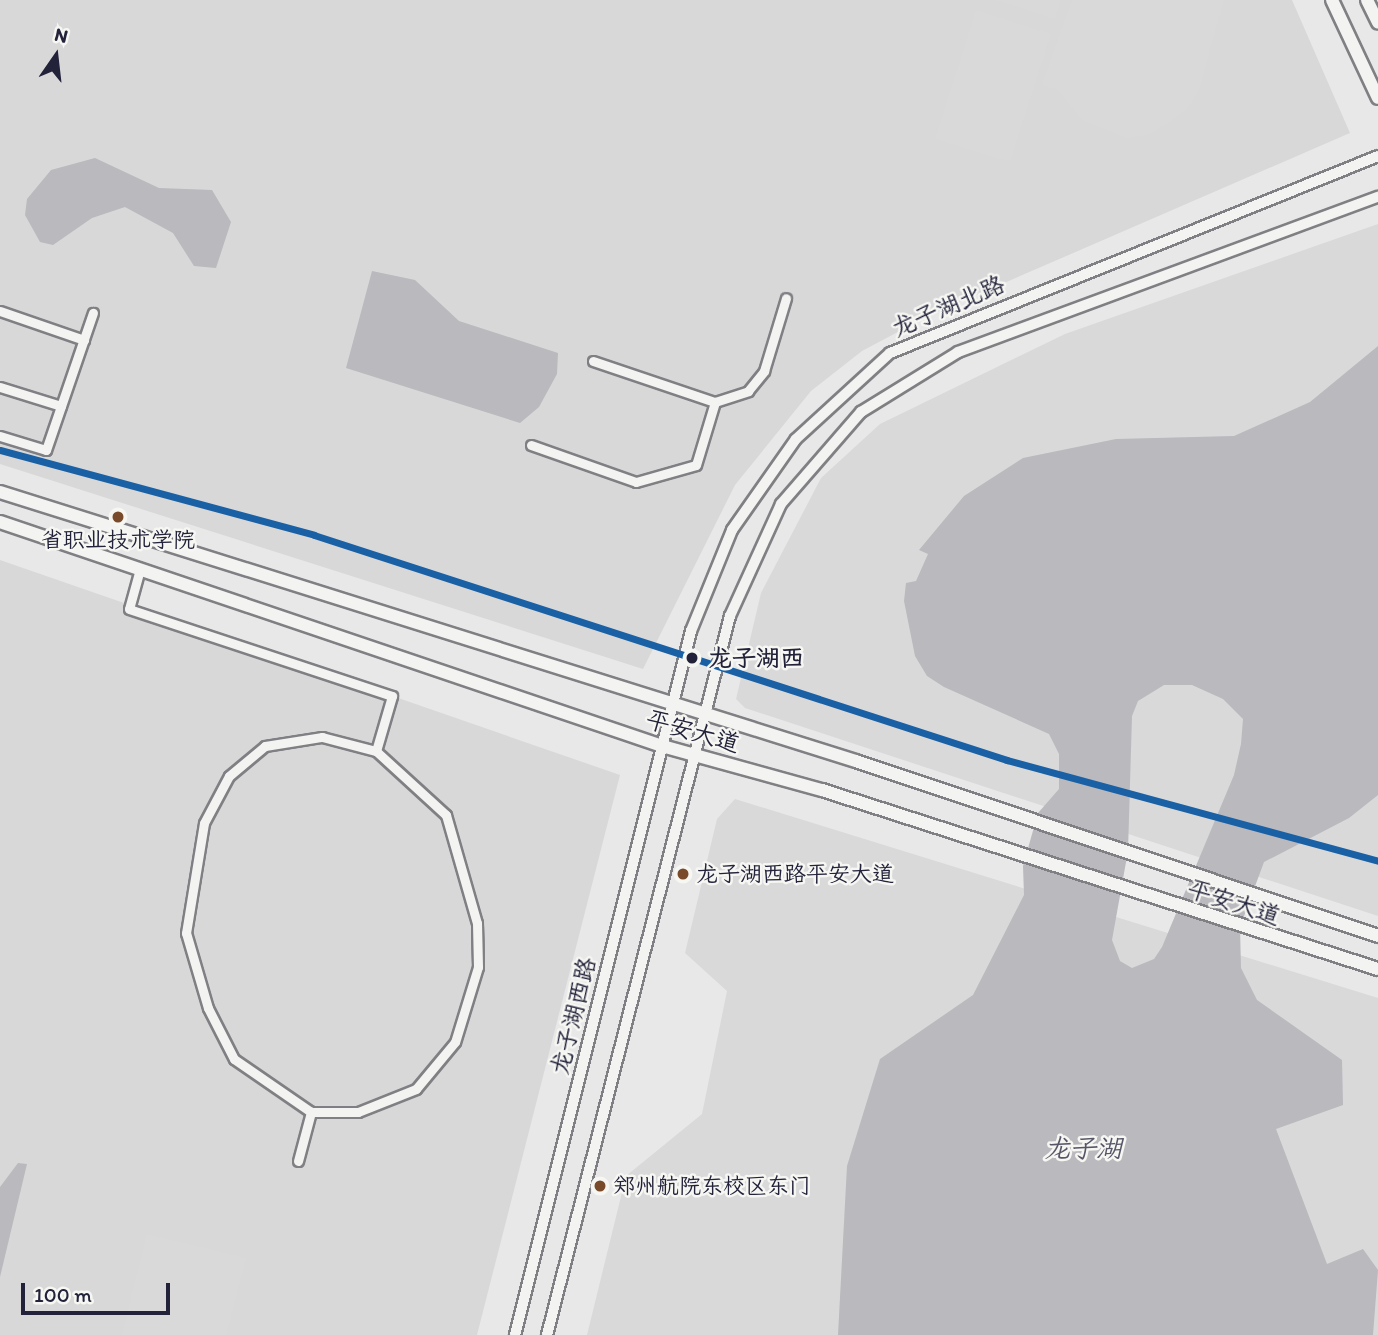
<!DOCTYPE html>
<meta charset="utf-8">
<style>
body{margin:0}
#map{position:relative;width:1378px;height:1335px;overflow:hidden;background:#e8e8e8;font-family:Itim,"LXGW WenKai TC",sans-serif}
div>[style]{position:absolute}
.built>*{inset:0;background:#d8d8d9}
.green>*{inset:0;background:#d9d9da}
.water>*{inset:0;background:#b9b9be}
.roads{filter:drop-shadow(2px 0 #808084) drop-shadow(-2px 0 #808084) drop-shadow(0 2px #808084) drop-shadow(0 -2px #808084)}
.minor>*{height:9px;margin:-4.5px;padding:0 4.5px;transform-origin:4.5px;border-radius:4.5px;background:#f3f3f1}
.tertiary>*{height:10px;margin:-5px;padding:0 5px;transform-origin:5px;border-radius:5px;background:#f3f3f1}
.secondary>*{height:12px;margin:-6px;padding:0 6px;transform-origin:6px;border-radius:6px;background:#f3f3f1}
.metro-1>*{height:7px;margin:-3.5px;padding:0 3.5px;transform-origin:3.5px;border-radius:3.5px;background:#1a60a5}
.dots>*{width:19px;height:19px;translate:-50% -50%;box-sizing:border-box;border:4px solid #f6f6f2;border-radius:50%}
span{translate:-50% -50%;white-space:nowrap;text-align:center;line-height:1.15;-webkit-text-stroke:5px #f6f6f2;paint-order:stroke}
.bus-label{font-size:22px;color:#22223b}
.left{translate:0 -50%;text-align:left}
.street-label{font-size:24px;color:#22223b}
.stop-label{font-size:24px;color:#22223b;font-weight:700}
.water-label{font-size:26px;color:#565668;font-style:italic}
.north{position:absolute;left:21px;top:21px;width:70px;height:70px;-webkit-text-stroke:5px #f6f6f2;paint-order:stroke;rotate:14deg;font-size:19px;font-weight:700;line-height:28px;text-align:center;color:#22223b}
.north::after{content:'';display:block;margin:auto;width:24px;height:32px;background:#22223b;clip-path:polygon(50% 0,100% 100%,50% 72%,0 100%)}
.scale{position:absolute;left:21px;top:1283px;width:149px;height:32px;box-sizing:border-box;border:4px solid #22223b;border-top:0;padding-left:9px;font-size:21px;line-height:24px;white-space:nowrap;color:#22223b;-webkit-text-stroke:5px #f6f6f2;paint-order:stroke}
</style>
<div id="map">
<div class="built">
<div style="clip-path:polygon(0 0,1292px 0,1350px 133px,928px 316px,862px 351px,811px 391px,735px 485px,643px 669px,0 464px)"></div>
<div style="clip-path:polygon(0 560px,620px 775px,477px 1335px,0 1335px)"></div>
</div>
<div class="green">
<div style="clip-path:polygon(996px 0,1061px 0,1055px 19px)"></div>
<div style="clip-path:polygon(1072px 0,1224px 0,1198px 93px,1186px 110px,1151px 134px,1128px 138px,1083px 121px,1058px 90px,1042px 85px)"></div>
<div style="clip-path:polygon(976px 10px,1051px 34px,1010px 162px,935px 139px)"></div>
<div style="clip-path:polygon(1378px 224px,1378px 916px,745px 708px,736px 699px,761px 593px,821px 478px,880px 424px,1065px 334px)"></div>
<div style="clip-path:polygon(735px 799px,1378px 998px,1378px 1335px,587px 1335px,626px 1176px,702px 1114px,727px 991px,685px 953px,717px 819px)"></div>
<div style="clip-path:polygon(147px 1234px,246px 1258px,226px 1335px,122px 1335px)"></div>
</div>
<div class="water">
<div style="clip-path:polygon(95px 158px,159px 188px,212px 190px,231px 222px,216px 268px,194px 266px,173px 233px,125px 207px,92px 218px,53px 245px,40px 242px,25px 215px,27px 199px,51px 170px)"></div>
<div style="clip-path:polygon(372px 271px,415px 280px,459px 321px,558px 353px,557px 374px,539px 407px,520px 423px,346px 368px)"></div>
<div style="clip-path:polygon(evenodd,1378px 346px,1378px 795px,1349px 818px,1264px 862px,1240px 927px,1241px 968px,1257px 1000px,1342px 1060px,1343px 1105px,1276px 1129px,1327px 1264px,1363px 1249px,1378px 1270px,1373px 1335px,838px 1335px,847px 1166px,880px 1059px,973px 995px,1024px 895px,1023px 866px,1038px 813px,1059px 789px,1059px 754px,1049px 734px,944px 687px,927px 676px,915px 656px,904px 601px,906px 583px,916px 581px,928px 554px,919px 550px,964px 496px,1023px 458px,1116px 439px,1234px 436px,1310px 402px,1378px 346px,1164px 685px,1192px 685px,1223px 699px,1243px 719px,1241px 744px,1234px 775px,1162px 947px,1154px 959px,1132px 968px,1120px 961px,1112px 940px,1128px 851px,1132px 716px,1138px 701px,1164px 685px)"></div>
<div style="clip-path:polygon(18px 1163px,27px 1164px,0 1277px,0 1187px)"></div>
</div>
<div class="roads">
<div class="minor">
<div style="left:0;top:311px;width:89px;rotate:19deg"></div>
<div style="left:593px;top:361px;width:129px;rotate:18.6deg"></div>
<div style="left:715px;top:402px;width:35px;rotate:-18deg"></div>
<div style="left:748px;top:391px;width:26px;rotate:-51deg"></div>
<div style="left:764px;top:371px;width:76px;rotate:-73.2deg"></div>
<div style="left:0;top:387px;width:64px;rotate:17.3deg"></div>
<div style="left:0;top:436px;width:48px;rotate:16.9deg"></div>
<div style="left:46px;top:450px;width:145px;rotate:-71.1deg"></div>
<div style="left:531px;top:445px;width:111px;rotate:19.4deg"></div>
<div style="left:636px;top:482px;width:62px;rotate:-15.8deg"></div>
<div style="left:696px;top:465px;width:66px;rotate:-73.2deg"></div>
<div style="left:140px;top:569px;width:41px;rotate:105.4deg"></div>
<div style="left:129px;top:609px;width:277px;rotate:18.3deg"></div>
<div style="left:392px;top:696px;width:57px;rotate:106.2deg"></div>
<div style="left:298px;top:1161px;width:51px;rotate:-75.1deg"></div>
<div style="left:311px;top:1112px;width:93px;rotate:-145.5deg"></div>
<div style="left:234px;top:1059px;width:57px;rotate:-117deg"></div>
<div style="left:208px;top:1008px;width:78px;rotate:-106.3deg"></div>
<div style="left:186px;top:933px;width:111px;rotate:-80.7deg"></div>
<div style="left:204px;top:823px;width:53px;rotate:-62deg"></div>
<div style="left:229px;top:776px;width:47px;rotate:-39.8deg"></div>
<div style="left:265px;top:746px;width:58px;rotate:-9deg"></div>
<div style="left:322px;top:737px;width:56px;rotate:14.5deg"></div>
<div style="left:376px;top:751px;width:95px;rotate:42.4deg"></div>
<div style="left:446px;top:815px;width:112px;rotate:74deg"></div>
<div style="left:477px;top:923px;width:44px;rotate:88.7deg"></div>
<div style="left:478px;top:967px;width:78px;rotate:107deg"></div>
<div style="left:455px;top:1042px;width:61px;rotate:129.7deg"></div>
<div style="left:416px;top:1089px;width:62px;rotate:158.4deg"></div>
<div style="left:358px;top:1112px;width:47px;rotate:180deg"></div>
</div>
<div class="tertiary">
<div style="left:515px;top:1335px;width:726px;rotate:-75.96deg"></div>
<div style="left:691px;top:631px;width:109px;rotate:-67.9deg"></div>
<div style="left:732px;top:530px;width:111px;rotate:-54.9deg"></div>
<div style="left:796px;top:439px;width:127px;rotate:-42.5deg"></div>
<div style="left:890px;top:353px;width:526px;rotate:-21.98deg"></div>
<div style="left:547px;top:1335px;width:742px;rotate:-75.72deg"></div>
<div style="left:730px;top:616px;width:123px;rotate:-65.5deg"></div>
<div style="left:781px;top:504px;width:122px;rotate:-49deg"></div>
<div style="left:861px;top:412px;width:114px;rotate:-31.7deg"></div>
<div style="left:958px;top:352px;width:448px;rotate:-20.3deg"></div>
</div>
<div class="secondary">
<div style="left:1332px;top:0;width:108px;rotate:64.9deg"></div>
<div style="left:1367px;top:0;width:25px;rotate:64deg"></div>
<div style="left:0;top:492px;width:897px;rotate:17.45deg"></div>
<div style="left:856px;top:761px;width:551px;rotate:18.53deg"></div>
<div style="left:0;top:522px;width:699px;rotate:18.69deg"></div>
<div style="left:662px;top:746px;width:166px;rotate:15.4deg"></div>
<div style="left:822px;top:790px;width:584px;rotate:17.85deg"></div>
</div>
</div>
<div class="metro-1">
<div style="left:0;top:450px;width:325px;rotate:15.1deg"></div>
<div style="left:314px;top:535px;width:729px;rotate:17.99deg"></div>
<div style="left:1007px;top:760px;width:385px;rotate:15.2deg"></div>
</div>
<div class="dots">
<div style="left:118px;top:517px;background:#7a4b2a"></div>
<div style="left:692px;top:658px;background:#22223b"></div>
<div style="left:683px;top:874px;background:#7a4b2a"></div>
<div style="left:600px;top:1186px;background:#7a4b2a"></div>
</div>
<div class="bus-label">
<span style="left:118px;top:540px">省职业技术学院</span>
<span class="left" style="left:696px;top:874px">龙子湖西路平安大道</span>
<span class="left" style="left:613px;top:1186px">郑州航院东校区东门</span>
</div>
<div class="street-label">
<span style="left:948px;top:306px;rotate:-23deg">龙子湖北路</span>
<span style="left:693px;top:731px;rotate:16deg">平安大道</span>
<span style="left:1234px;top:902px;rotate:18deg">平安大道</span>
<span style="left:573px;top:1016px;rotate:-76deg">龙子湖西路</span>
</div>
<div class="stop-label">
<span class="left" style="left:708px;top:658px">龙子湖西</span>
</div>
<div class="water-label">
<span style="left:1083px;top:1149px">龙子湖</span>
</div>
<div class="north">N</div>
<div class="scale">100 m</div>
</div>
